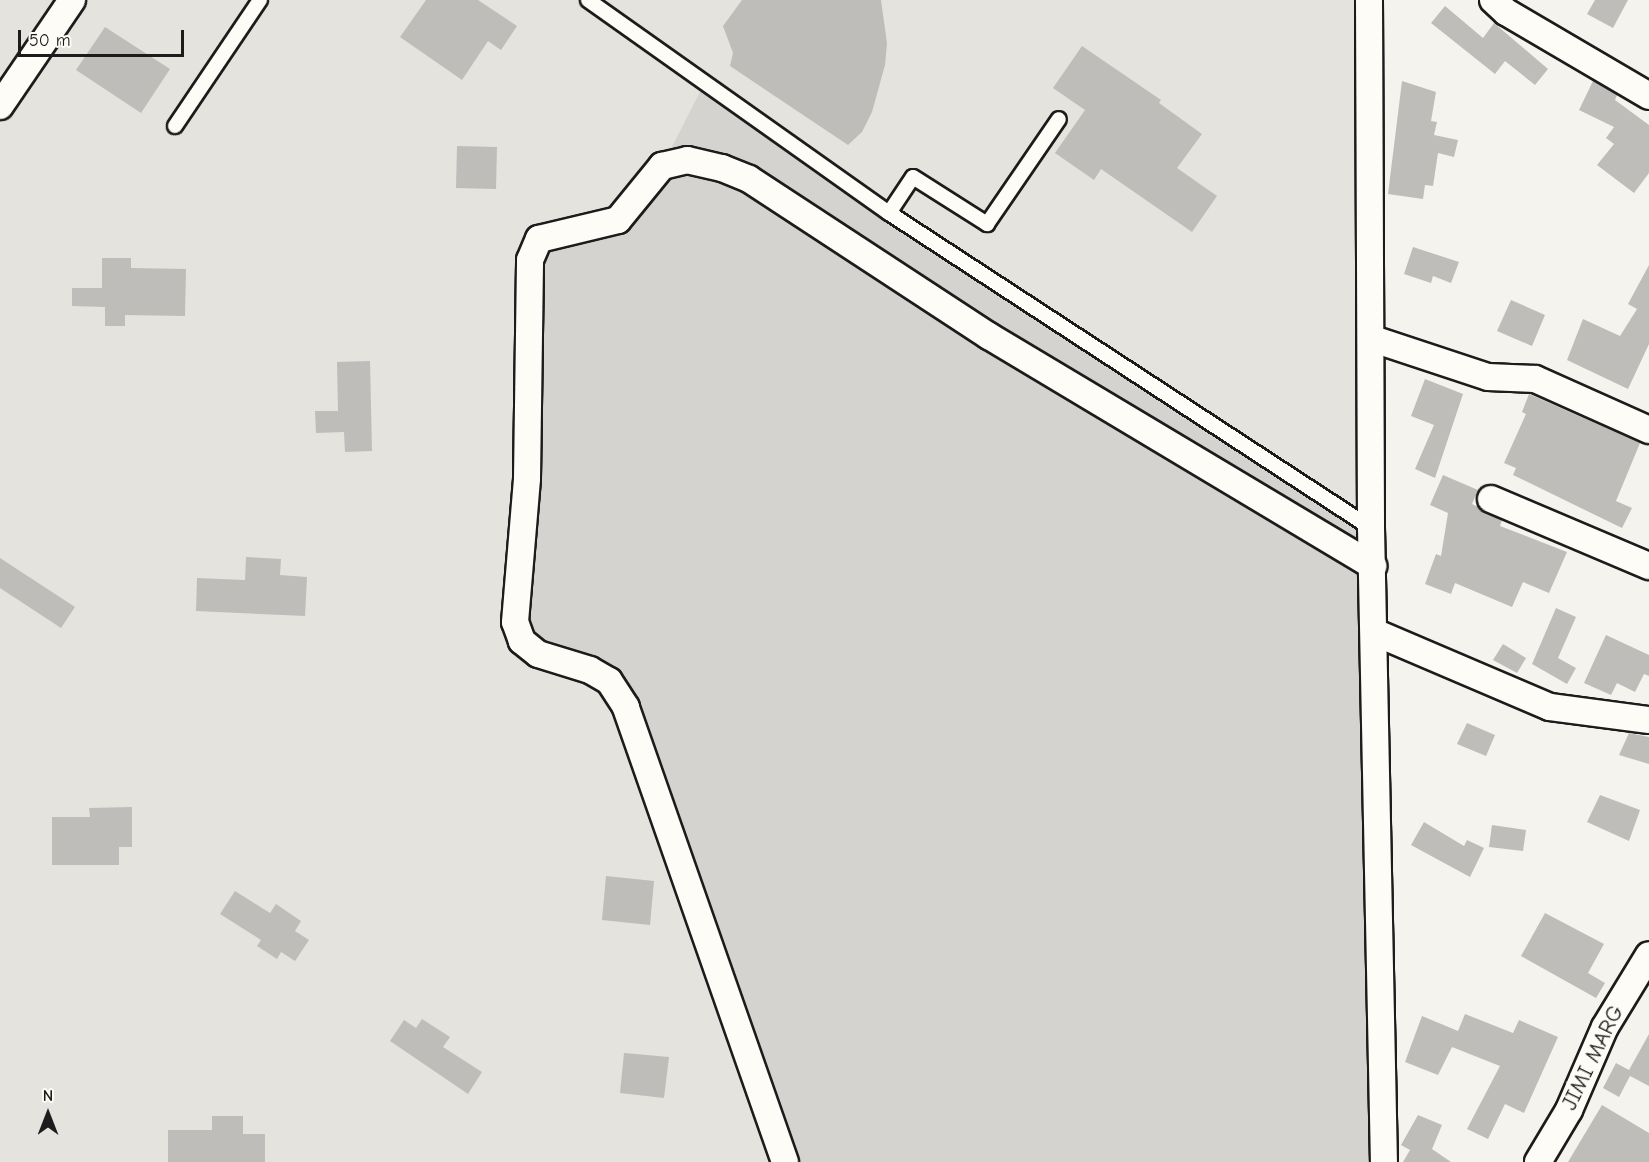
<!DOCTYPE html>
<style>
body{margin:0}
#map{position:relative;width:1649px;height:1162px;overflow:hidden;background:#f4f3ee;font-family:"Comic Neue",sans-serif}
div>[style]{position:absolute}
.built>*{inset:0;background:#e4e3de}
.green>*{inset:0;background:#d4d3cf}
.building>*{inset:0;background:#bebdba}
.roads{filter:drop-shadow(2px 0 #1c1c1c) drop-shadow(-2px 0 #1c1c1c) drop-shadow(0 2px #1c1c1c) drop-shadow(0 -2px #1c1c1c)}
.service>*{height:14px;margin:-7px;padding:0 7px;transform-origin:7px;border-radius:7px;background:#fdfcf7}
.minor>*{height:26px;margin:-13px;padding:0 13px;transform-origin:13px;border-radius:13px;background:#fdfcf7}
span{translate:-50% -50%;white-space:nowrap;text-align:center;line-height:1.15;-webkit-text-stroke:5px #fdfcf7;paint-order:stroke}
.street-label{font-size:22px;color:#1c1c1c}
.north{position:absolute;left:18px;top:1084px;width:60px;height:60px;-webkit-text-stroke:4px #fdfcf7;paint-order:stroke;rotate:0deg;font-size:16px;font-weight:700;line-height:24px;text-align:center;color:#1c1c1c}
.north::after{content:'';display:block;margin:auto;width:21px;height:27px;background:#1c1c1c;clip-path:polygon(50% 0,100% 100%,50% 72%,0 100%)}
.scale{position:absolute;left:18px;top:30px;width:166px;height:27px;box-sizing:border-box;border:3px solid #1c1c1c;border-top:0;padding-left:8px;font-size:18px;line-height:21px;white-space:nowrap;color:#1c1c1c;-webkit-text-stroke:4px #fdfcf7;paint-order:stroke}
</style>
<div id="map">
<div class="built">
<div style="clip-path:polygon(0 0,1369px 0,1371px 528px,704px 85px,662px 166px,609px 681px,784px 1162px,0 1162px)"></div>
</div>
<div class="green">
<div style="clip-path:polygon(704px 84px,1371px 528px,1384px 1162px,785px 1162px,609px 681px,538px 654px,517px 593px,539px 239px,618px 220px,662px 166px)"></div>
</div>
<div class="building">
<div style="clip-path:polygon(426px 0,478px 0,517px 26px,501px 50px,488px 41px,462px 80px,400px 37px)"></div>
<div style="clip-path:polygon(742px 0,881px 0,887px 43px,885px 65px,872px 112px,862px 132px,848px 145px,730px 66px,733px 53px,723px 26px)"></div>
<div style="clip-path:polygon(1595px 0,1628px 0,1613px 28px,1587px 14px)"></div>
<div style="clip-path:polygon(1445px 6px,1483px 38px,1494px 23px,1548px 69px,1535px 85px,1505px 61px,1495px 74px,1431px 23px)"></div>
<div style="clip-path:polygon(105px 27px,170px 69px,141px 113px,76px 70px)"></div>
<div style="clip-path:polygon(1082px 46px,1161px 100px,1159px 103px,1202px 134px,1177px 168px,1217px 196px,1192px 232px,1101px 169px,1094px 180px,1055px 153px,1085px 110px,1053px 88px)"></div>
<div style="clip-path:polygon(1402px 81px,1436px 92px,1431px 121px,1437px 122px,1434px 135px,1458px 140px,1454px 157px,1438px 153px,1433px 186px,1425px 185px,1423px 199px,1388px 194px)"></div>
<div style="clip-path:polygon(1593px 81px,1617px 95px,1615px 100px,1649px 125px,1649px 173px,1634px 193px,1597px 165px,1614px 144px,1606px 138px,1614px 127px,1579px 110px)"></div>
<div style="clip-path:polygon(457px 146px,497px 147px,496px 189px,456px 188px)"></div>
<div style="clip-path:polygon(1413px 247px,1459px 262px,1451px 283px,1433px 276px,1431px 283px,1404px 274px)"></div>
<div style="clip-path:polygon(102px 258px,131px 258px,131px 268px,186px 269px,185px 316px,125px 315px,125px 326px,105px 326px,105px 307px,72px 306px,72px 288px,102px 288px)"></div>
<div style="clip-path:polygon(1649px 265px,1649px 344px,1628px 389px,1567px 360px,1583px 319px,1620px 336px,1637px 309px,1628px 304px)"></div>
<div style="clip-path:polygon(1511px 300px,1545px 315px,1532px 346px,1497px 331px)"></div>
<div style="clip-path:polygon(370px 361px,372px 451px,345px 452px,344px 432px,316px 433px,315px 411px,338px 411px,337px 362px)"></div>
<div style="clip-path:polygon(1425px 379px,1463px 394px,1435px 478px,1415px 469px,1434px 425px,1411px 416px)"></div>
<div style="clip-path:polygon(1529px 394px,1640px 443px,1616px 501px,1632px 508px,1622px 528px,1513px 475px,1516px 468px,1504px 463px,1526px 414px,1522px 412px)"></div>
<div style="clip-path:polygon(1443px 475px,1478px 490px,1472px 504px,1502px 520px,1500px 526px,1567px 552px,1549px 593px,1523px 582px,1512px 607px,1455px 583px,1451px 594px,1425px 584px,1436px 554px,1441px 556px,1448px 513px,1430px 505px)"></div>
<div style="clip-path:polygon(246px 557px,281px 559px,280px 575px,307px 577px,305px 616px,196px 611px,197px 578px,245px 580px)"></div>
<div style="clip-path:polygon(0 558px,75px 607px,61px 628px,0 588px)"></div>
<div style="clip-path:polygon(1556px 608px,1576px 617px,1558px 658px,1576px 668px,1567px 684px,1532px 664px)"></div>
<div style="clip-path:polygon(1606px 635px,1649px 655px,1649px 676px,1644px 674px,1635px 692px,1617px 683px,1611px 695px,1584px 683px)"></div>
<div style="clip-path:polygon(1503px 644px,1526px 658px,1517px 673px,1493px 660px)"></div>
<div style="clip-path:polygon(1467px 723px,1495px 735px,1486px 756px,1457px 744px)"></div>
<div style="clip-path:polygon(1629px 733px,1649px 737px,1649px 764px,1619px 755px)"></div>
<div style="clip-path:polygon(1600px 795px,1640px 810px,1629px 841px,1587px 822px)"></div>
<div style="clip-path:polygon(132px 807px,132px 847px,119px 847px,119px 865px,52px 865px,52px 817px,90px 817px,89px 808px)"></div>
<div style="clip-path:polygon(1424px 822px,1464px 846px,1467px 840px,1484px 848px,1470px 877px,1411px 845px)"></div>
<div style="clip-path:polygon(1492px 825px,1526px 830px,1523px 851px,1489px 847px)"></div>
<div style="clip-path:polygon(606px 876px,654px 881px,650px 925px,602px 920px)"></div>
<div style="clip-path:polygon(235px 891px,270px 913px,276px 904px,301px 921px,295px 931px,309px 940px,295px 961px,281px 952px,277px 959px,257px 946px,261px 940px,220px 914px)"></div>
<div style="clip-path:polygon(1545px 913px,1604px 944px,1588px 973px,1605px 983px,1596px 998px,1521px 956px)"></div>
<div style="clip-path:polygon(1465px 1014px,1513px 1033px,1519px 1020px,1558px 1037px,1524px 1113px,1505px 1104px,1488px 1139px,1467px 1129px,1500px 1066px,1452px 1047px,1438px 1075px,1405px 1062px,1422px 1016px,1458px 1031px)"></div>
<div style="clip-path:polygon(422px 1019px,450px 1037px,443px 1047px,482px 1072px,468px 1094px,390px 1041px,404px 1020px,416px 1028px)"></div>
<div style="clip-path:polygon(1649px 1034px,1649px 1086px,1630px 1076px,1619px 1097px,1603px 1088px,1616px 1063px,1629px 1070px)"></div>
<div style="clip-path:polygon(624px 1053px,669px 1057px,664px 1098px,620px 1093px)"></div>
<div style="clip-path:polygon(1602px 1105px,1649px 1133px,1649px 1162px,1568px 1162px)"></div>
<div style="clip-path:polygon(1418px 1115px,1442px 1125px,1432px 1149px,1451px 1162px,1403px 1162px,1410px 1150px,1401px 1145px)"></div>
<div style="clip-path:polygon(212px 1116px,243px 1116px,243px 1134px,265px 1134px,265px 1162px,168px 1162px,168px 1130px,212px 1130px)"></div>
</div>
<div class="roads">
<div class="service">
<div style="left:588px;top:0;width:369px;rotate:35.3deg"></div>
<div style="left:889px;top:213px;width:576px;rotate:33.17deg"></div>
<div style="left:175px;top:126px;width:152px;rotate:-56deg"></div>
<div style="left:889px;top:213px;width:43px;rotate:-56.3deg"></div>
<div style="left:913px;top:177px;width:88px;rotate:32.4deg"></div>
<div style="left:987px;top:224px;width:127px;rotate:-55.6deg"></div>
</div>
<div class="minor">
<div style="left:1369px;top:0;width:528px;rotate:89.78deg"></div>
<div style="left:1371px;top:528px;width:634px;rotate:88.83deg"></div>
<div style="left:1493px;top:0;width:18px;rotate:43deg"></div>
<div style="left:1506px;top:12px;width:166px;rotate:30.4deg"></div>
<div style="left:0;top:106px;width:128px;rotate:-55.8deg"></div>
<div style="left:1373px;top:339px;width:121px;rotate:18.3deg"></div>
<div style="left:1488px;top:377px;width:47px;rotate:2.4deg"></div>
<div style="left:1535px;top:379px;width:125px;rotate:24.1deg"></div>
<div style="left:1491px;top:499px;width:172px;rotate:23deg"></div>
<div style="left:1374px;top:632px;width:191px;rotate:23.1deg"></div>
<div style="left:1550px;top:707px;width:100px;rotate:7.5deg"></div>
<div style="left:785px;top:1162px;width:482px;rotate:-109.3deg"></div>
<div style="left:626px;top:707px;width:31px;rotate:-123deg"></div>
<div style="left:609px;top:681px;width:22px;rotate:-150deg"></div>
<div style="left:590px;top:670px;width:54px;rotate:-162.9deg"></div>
<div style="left:538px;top:654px;width:21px;rotate:-141deg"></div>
<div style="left:522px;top:641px;width:20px;rotate:-110deg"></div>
<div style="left:515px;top:622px;width:144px;rotate:-85.2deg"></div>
<div style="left:527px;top:478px;width:218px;rotate:-89.2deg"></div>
<div style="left:530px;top:260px;width:23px;rotate:-67deg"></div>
<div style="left:539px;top:239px;width:81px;rotate:-13.5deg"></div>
<div style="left:618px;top:220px;width:70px;rotate:-50.8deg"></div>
<div style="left:662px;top:166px;width:26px;rotate:-13deg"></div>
<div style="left:687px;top:160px;width:36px;rotate:13deg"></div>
<div style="left:722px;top:168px;width:29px;rotate:22deg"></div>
<div style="left:749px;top:179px;width:287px;rotate:33.2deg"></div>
<div style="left:989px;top:336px;width:448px;rotate:30.9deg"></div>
<div style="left:1538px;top:1162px;width:61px;rotate:-59.2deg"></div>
<div style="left:1569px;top:1110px;width:90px;rotate:-66.6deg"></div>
<div style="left:1605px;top:1027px;width:84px;rotate:-58.6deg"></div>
</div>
</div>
<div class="street-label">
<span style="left:1593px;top:1058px;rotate:-64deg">JIMI MARG</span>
</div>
<div class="north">N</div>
<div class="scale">50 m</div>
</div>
